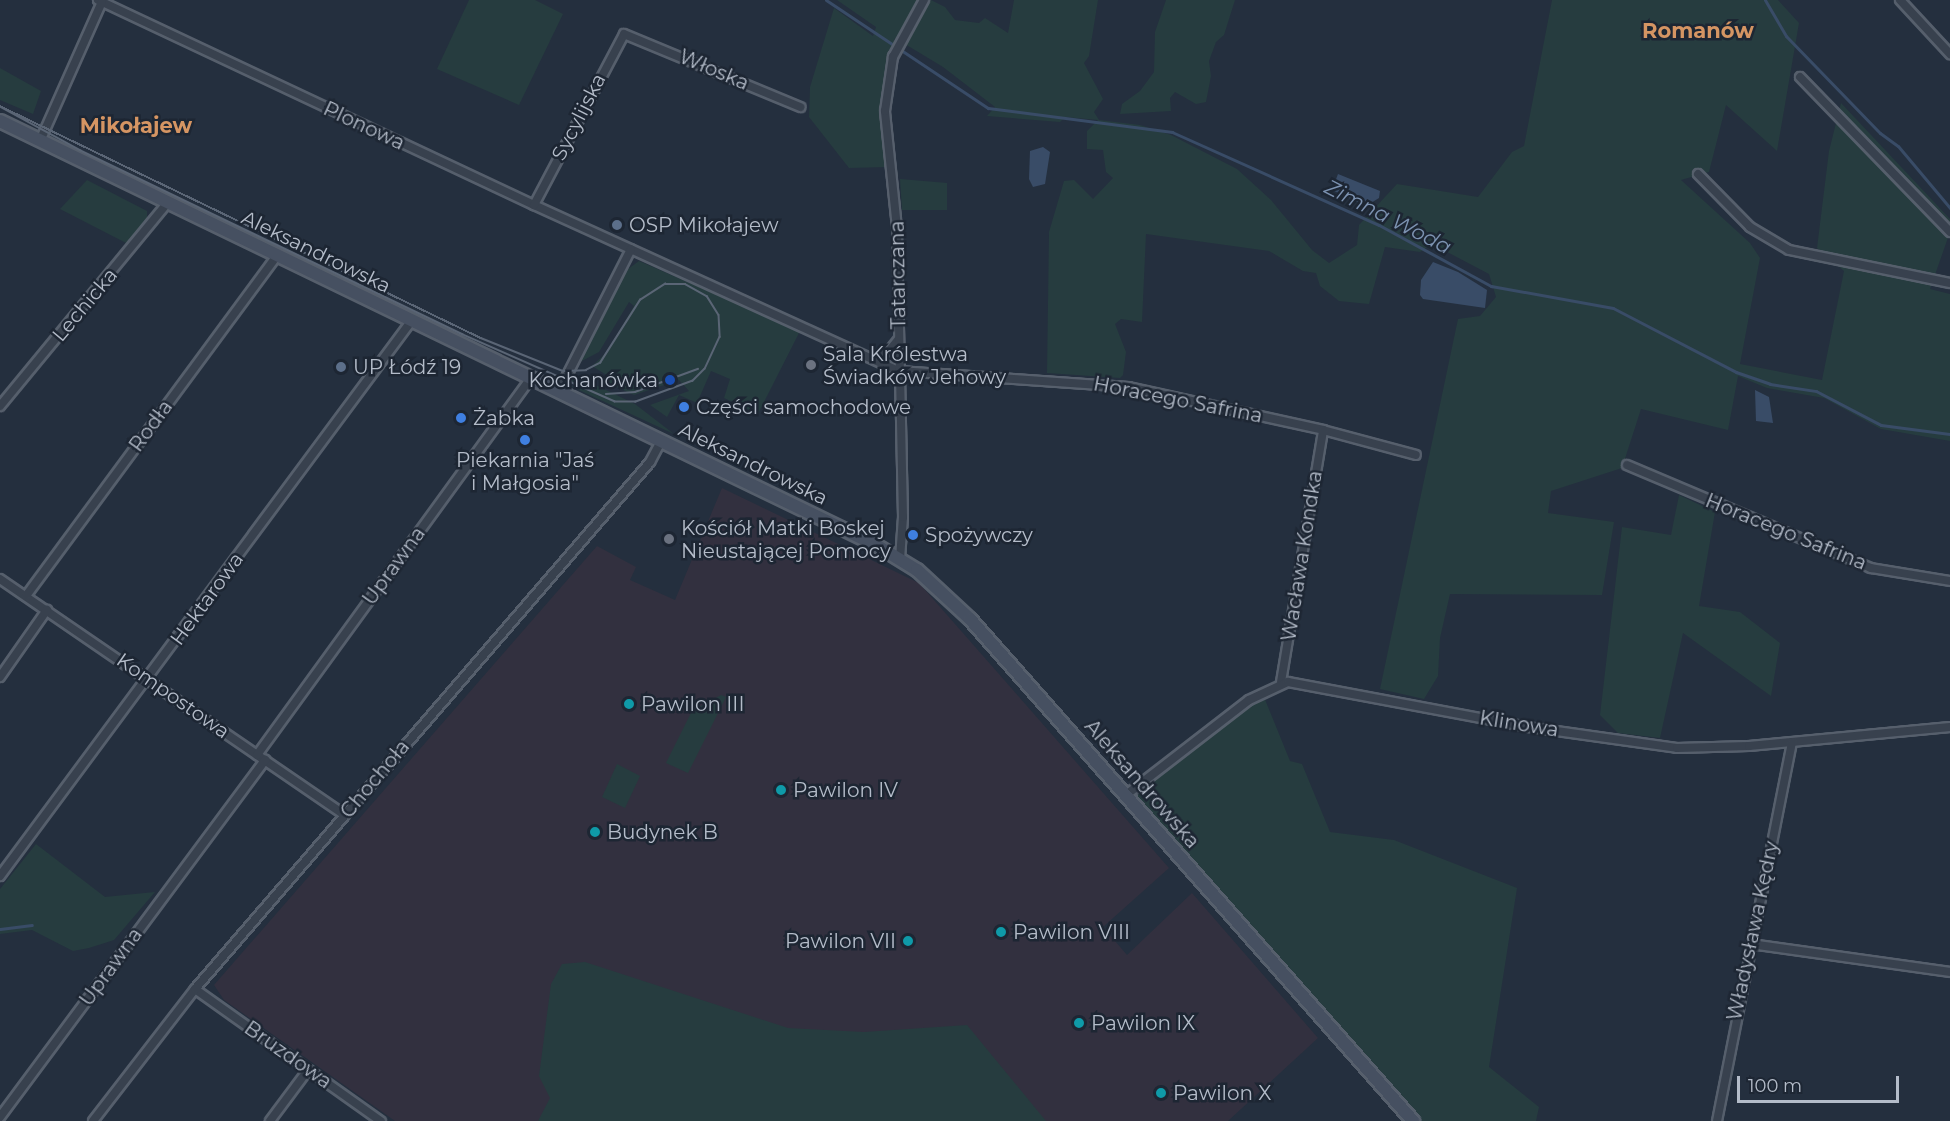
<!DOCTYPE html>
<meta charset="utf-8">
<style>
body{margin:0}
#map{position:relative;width:1950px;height:1121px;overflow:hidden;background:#242f3e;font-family:Montserrat,sans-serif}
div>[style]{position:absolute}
.medical>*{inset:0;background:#32303f}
.green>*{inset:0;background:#263c3f}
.water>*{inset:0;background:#394c67}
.stream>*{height:3px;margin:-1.5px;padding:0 1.5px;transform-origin:1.5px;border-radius:1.5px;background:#394c67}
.roads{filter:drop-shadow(2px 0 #565f6c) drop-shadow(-2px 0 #565f6c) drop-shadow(0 2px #565f6c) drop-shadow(0 -2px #565f6c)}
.street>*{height:8px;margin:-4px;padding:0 4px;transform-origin:4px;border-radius:4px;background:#38414e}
.secondary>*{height:12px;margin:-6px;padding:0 6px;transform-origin:6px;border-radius:6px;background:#465061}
.tram>*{height:1.5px;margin:-0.75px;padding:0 0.75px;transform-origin:0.75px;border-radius:0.75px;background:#5a6575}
.dots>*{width:16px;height:16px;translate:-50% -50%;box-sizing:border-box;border:3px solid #1d2633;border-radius:50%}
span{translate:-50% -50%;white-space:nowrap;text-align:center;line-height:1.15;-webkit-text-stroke:5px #1d2633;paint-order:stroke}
.street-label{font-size:20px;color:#b4bcc9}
.poi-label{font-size:20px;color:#b4bcc9}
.left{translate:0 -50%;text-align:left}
.right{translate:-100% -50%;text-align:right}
.neighbourhood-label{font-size:21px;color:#d59563;font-weight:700}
.water-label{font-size:21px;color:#7c92b1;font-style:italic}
.scale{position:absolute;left:1737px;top:1076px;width:162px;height:27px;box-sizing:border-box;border:3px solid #b4bcc9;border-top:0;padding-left:8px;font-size:18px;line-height:21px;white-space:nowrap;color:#b4bcc9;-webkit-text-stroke:4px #1d2633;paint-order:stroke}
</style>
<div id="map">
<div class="medical">
<div style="clip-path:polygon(722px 488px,919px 583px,1169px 868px,1103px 927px,1127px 955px,1192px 893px,1318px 1038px,1228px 1121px,395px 1121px,224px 1000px,214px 985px,597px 546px,636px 567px,630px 580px,675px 600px)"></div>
</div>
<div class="green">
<div style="clip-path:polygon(469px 0,535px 0,563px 14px,519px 105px,437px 69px)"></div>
<div style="clip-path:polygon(837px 0,931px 0,945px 7px,955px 20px,979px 23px,985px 18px,1008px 33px,1014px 0,1098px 0,1089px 56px,1084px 63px,1103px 99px,1094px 112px,1099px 120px,1140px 125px,1171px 135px,1237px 169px,1271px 200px,1312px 250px,1329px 263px,1357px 245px,1359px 225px,1397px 184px,1478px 197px,1512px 152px,1524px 146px,1552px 0,1778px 0,1799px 23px,1777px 151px,1726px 105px,1709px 172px,1681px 180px,1750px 243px,1760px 258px,1740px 364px,1822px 380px,1844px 271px,1817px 248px,1829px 151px,1841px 103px,1950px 219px,1950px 232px,1930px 289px,1950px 294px,1950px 441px,1881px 429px,1824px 398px,1767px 388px,1738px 376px,1728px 430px,1641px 409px,1622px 468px,1551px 491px,1548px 513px,1614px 522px,1602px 595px,1450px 594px,1440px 638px,1438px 676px,1424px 699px,1380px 689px,1458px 319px,1480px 316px,1496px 297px,1489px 274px,1432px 244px,1420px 252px,1385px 247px,1369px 304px,1339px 301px,1320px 286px,1316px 273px,1303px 271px,1269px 251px,1146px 234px,1142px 322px,1121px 319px,1115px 324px,1126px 352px,1123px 375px,1120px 378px,1047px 373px,1049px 232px,1064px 181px,1074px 180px,1093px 199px,1113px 178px,1106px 172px,1103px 150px,1087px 149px,1087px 131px,1098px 120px,1065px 117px,1060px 122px,987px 116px,995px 107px,943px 67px,895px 38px,881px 108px,888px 167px,849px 168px,809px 117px,810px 87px,834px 8px,873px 36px,876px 27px)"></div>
<div style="clip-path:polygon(1166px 0,1235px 0,1224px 35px,1216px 42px,1209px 61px,1211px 76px,1206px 102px,1196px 104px,1175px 92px,1170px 98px,1171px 111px,1120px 114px,1122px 104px,1140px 91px,1154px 72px,1155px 32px)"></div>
<div style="clip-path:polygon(0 68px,41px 91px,33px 114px,0 100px)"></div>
<div style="clip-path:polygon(900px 179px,947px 183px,947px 210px,902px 210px)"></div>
<div style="clip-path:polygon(87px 180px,147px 211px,147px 223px,128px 244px,60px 209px)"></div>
<div style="clip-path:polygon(639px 261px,800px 331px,758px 414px,724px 398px,730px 379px,711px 371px,697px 403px,679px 395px,667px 417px,650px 405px,689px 391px,679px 380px,634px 395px,606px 382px,608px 376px,592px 366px,606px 353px,634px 306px,629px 302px,599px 352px,578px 363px,624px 272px)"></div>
<div style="clip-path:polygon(573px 374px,635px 404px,674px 434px,568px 385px,585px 390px,569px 382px)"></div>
<div style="clip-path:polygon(1679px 495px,1715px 512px,1699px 606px,1740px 612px,1780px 643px,1771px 696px,1683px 633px,1660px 738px,1618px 733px,1600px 715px,1622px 527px,1671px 535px)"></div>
<div style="clip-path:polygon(721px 695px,726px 697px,688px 773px,666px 763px,692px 711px)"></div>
<div style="clip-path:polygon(1264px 697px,1290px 761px,1302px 764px,1330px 832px,1394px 840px,1517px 888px,1489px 1067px,1539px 1107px,1536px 1121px,1420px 1121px,1133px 794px)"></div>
<div style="clip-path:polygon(617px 764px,640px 776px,625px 808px,602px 797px)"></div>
<div style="clip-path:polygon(36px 844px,105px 897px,155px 892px,114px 940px,89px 948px,73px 951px,32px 930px,0 934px,0 889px)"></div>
<div style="clip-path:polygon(585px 962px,788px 1028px,864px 1032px,967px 1025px,1046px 1121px,538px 1121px,550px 1098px,539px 1076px,551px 984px,562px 964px)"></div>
</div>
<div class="water">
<div style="clip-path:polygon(1043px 147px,1050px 152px,1045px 184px,1033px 187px,1029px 179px,1030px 151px)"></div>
<div style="clip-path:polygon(1338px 174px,1380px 191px,1379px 198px,1366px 206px,1332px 190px)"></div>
<div style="clip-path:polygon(1433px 262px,1458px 272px,1487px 290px,1485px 308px,1423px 299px,1420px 295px,1421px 280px)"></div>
<div style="clip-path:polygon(1755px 390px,1769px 397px,1773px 423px,1756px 421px)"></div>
</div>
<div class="stream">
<div style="left:826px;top:0;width:195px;rotate:33.7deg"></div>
<div style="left:988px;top:108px;width:186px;rotate:7.4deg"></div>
<div style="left:1172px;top:132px;width:227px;rotate:24.2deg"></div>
<div style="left:1379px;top:225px;width:128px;rotate:28.6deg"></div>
<div style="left:1491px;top:286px;width:124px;rotate:10.2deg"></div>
<div style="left:1613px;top:308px;width:139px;rotate:27.5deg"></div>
<div style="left:1736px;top:372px;width:36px;rotate:19deg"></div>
<div style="left:1770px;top:384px;width:47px;rotate:8.7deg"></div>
<div style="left:1816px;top:391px;width:73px;rotate:27.6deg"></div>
<div style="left:1881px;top:425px;width:70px;rotate:7.4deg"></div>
<div style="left:1765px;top:0;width:42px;rotate:59.7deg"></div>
<div style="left:1786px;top:36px;width:135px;rotate:45.9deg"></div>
<div style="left:1880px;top:133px;width:22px;rotate:36deg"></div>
<div style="left:1898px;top:146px;width:81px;rotate:50deg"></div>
<div style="left:0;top:929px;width:32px;rotate:-7deg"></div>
</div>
<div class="roads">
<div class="street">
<div style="left:98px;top:0;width:482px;rotate:25.2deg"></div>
<div style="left:534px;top:205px;width:401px;rotate:24.5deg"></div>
<div style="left:899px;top:371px;width:230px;rotate:4deg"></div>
<div style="left:1128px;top:387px;width:200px;rotate:12.4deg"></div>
<div style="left:1323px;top:430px;width:96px;rotate:15deg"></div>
<div style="left:1900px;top:0;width:74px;rotate:47.2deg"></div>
<div style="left:1800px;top:77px;width:216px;rotate:45.9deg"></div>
<div style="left:40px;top:141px;width:152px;rotate:-66deg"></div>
<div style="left:1698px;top:174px;width:74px;rotate:45.5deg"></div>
<div style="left:1750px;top:227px;width:45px;rotate:30.5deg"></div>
<div style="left:1789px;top:250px;width:164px;rotate:11.6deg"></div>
<div style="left:534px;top:205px;width:193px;rotate:-62.2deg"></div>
<div style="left:624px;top:34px;width:191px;rotate:22.5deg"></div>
<div style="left:872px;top:357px;width:19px;rotate:-21deg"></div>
<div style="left:890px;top:350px;width:14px;rotate:-51deg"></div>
<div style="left:559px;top:391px;width:159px;rotate:-63.1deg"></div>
<div style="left:0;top:406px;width:264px;rotate:-50.5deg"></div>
<div style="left:1627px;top:465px;width:265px;rotate:22.9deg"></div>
<div style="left:1871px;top:568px;width:80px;rotate:9.3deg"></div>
<div style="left:900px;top:559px;width:42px;rotate:-85.9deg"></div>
<div style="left:903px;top:517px;width:289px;rotate:-91.2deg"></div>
<div style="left:897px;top:228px;width:118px;rotate:-95.9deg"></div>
<div style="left:885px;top:111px;width:55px;rotate:-81.6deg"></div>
<div style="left:893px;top:57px;width:65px;rotate:-61.5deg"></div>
<div style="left:0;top:579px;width:418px;rotate:34.4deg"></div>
<div style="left:26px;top:596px;width:423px;rotate:-53.6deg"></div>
<div style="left:0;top:677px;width:82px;rotate:-55deg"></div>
<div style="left:1281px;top:682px;width:255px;rotate:-80.5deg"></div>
<div style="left:257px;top:755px;width:466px;rotate:-54deg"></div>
<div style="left:1126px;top:795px;width:155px;rotate:-37.7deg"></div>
<div style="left:1249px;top:700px;width:43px;rotate:-24.8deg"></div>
<div style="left:1288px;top:682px;width:244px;rotate:10.6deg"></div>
<div style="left:1528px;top:727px;width:150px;rotate:8deg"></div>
<div style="left:1677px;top:748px;width:72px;rotate:-1.6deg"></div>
<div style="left:1749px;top:746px;width:202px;rotate:-5.4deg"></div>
<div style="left:0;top:876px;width:692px;rotate:-53.46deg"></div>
<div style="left:1751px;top:944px;width:201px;rotate:8deg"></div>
<div style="left:195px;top:989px;width:228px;rotate:35.4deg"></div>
<div style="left:0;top:1117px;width:445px;rotate:-53.4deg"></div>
<div style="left:93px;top:1121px;width:167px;rotate:-52.3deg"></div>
<div style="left:195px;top:989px;width:696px;rotate:-49.19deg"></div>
<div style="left:650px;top:462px;width:24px;rotate:-62deg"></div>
<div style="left:270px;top:1121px;width:64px;rotate:-53.3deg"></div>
<div style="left:1717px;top:1121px;width:386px;rotate:-78.8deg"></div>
</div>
<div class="secondary">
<div style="left:0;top:121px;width:973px;rotate:25.83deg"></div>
<div style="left:876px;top:545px;width:48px;rotate:31.4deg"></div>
<div style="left:917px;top:570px;width:72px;rotate:42.8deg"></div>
<div style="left:970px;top:619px;width:670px;rotate:48.57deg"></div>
</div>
</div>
<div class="tram">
<div style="left:0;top:106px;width:534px;rotate:25.75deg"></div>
<div style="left:481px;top:338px;width:88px;rotate:21.9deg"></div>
<div style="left:563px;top:371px;width:23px;rotate:-2deg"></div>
<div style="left:586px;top:370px;width:16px;rotate:-27deg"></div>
<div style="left:600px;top:363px;width:75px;rotate:-57.6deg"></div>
<div style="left:640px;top:300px;width:30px;rotate:-33deg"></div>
<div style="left:665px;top:284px;width:20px"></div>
<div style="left:685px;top:284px;width:25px;rotate:29deg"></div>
<div style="left:707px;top:296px;width:22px;rotate:58deg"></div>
<div style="left:719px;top:315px;width:22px;rotate:87deg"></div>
<div style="left:720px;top:337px;width:35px;rotate:115deg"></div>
<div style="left:705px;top:369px;width:17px;rotate:135deg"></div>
<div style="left:693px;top:381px;width:61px;rotate:159.8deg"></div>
<div style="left:636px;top:402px;width:21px;rotate:180deg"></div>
<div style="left:615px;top:402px;width:166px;rotate:-156.2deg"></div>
<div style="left:463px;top:335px;width:424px;rotate:-154.3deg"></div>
<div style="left:81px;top:151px;width:92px;rotate:-151.5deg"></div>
<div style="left:606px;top:394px;width:29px;rotate:-4deg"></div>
<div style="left:635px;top:392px;width:67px;rotate:-20.1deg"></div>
</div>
<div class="dots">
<div style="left:617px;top:225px;background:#5c6f8a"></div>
<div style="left:811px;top:365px;background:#6b7280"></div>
<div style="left:341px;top:367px;background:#5c6f8a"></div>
<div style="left:670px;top:380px;background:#1a4fb4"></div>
<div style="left:684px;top:407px;background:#3f7fe0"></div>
<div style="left:461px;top:418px;background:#3f7fe0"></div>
<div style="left:525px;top:440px;background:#3f7fe0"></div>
<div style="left:913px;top:535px;background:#3f7fe0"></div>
<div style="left:669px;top:539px;background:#6b7280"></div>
<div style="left:629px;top:704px;background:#0f9aa8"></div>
<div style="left:781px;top:790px;background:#0f9aa8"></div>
<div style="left:595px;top:832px;background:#0f9aa8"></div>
<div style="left:1001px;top:932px;background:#0f9aa8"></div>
<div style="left:908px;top:941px;background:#0f9aa8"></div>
<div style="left:1079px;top:1023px;background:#0f9aa8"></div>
<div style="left:1161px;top:1093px;background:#0f9aa8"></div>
</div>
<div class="street-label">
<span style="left:714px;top:70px;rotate:23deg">Włoska</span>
<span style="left:579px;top:117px;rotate:-63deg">Sycylijska</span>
<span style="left:364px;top:126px;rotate:25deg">Plonowa</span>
<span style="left:316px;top:252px;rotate:26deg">Aleksandrowska</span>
<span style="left:898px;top:275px;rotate:-91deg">Tatarczana</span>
<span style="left:85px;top:305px;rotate:-50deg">Lechicka</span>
<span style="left:1178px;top:400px;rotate:11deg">Horacego Safrina</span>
<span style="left:151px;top:426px;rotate:-54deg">Rodła</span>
<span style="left:753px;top:464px;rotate:26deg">Aleksandrowska</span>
<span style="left:1786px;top:532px;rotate:22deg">Horacego Safrina</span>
<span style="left:1302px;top:556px;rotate:-81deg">Wacława Kondka</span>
<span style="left:394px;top:566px;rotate:-54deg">Uprawna</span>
<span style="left:207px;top:599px;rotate:-54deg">Hektarowa</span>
<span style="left:173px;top:696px;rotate:35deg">Kompostowa</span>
<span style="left:1519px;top:724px;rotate:9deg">Klinowa</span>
<span style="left:375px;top:779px;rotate:-50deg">Chochoła</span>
<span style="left:1142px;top:784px;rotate:49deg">Aleksandrowska</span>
<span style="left:1753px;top:931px;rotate:-78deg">Władysława Kędry</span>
<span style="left:111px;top:967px;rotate:-54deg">Uprawna</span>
<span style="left:288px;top:1055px;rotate:35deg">Bruzdowa</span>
</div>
<div class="poi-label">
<span class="left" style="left:629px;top:225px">OSP Mikołajew</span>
<span class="left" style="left:823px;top:366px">Sala Królestwa<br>Świadków Jehowy</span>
<span class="left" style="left:353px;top:367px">UP Łódź 19</span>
<span class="right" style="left:658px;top:380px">Kochanówka</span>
<span class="left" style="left:696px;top:407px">Części samochodowe</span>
<span class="left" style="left:473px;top:418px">Żabka</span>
<span style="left:525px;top:472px">Piekarnia "Jaś<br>i Małgosia"</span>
<span class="left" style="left:681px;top:540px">Kościół Matki Boskej<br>Nieustającej Pomocy</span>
<span class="left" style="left:925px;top:535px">Spożywczy</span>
<span class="left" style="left:641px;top:704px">Pawilon III</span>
<span class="left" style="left:793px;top:790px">Pawilon IV</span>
<span class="left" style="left:607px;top:832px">Budynek B</span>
<span class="left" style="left:1013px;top:932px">Pawilon VIII</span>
<span class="right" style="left:896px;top:941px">Pawilon VII</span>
<span class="left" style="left:1091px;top:1023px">Pawilon IX</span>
<span class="left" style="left:1173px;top:1093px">Pawilon X</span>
</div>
<div class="neighbourhood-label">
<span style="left:1698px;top:31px">Romanów</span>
<span style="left:136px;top:126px">Mikołajew</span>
</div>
<div class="water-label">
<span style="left:1388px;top:217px;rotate:27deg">Zimna Woda</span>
</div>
<div class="scale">100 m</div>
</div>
